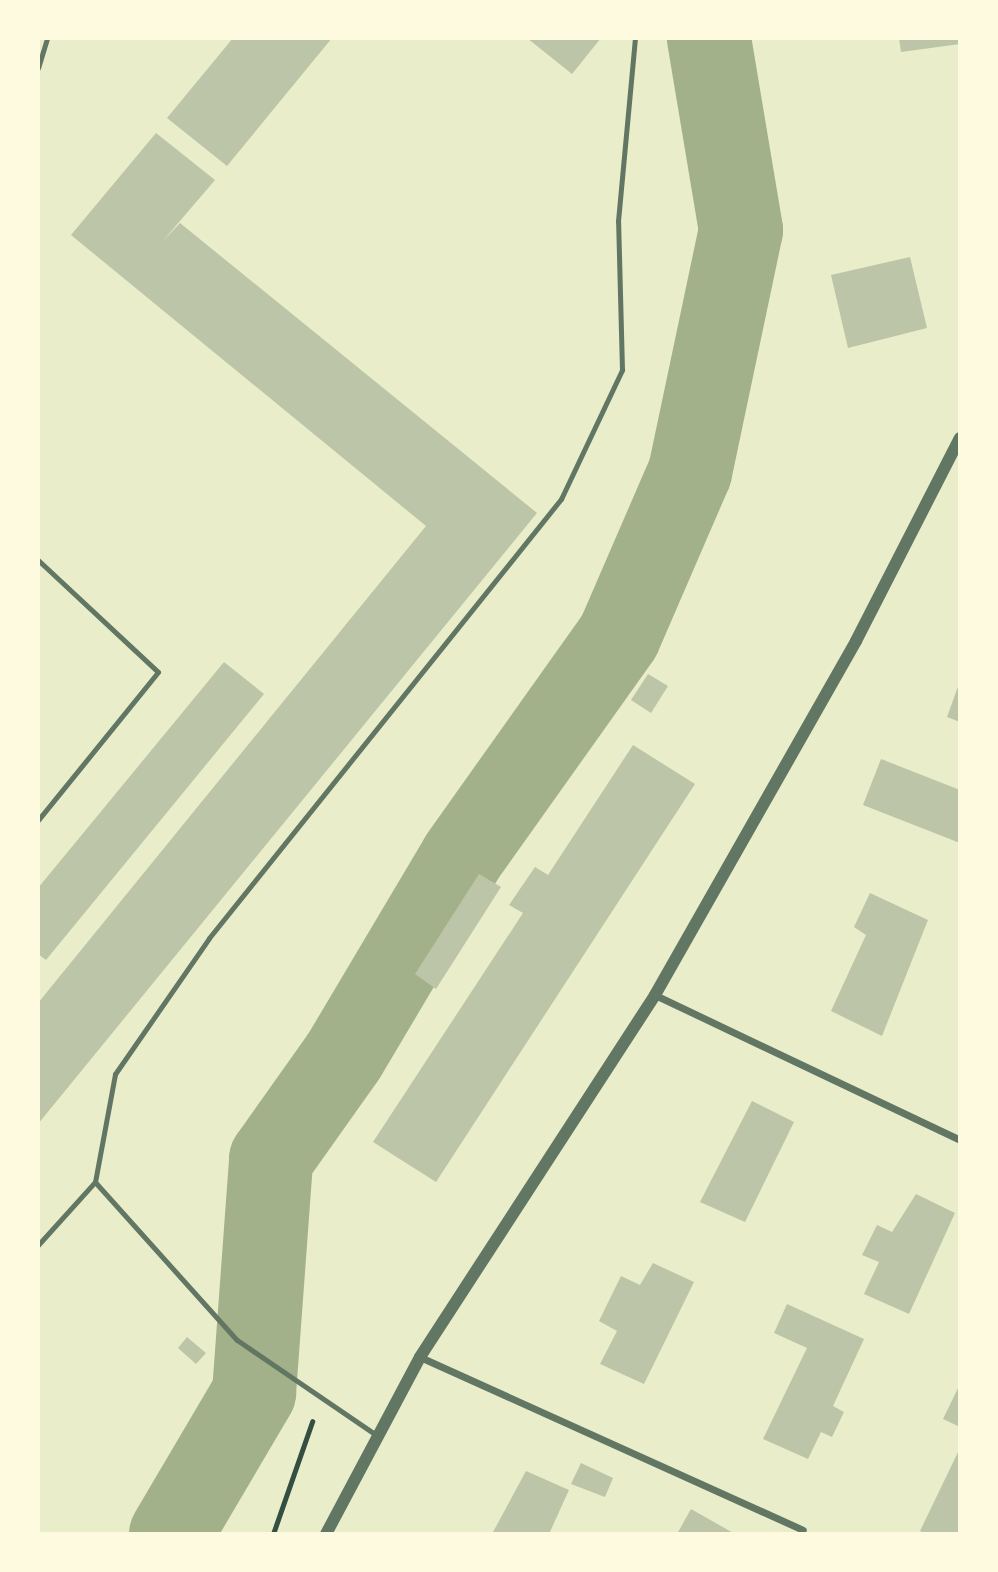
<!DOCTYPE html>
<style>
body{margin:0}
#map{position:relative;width:998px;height:1572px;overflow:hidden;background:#e9edc9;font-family:Commissioner,sans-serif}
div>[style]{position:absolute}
.river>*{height:84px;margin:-42px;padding:0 42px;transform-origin:42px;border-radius:42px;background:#a3b18a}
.building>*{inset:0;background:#bcc5a7}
.path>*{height:4.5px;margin:-2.25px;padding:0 2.25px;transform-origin:2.25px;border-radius:2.25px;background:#344e41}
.service>*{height:5px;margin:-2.5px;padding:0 2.5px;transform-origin:2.5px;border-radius:2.5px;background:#617663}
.minor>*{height:7px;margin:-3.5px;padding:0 3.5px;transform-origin:3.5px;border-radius:3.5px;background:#617663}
.tertiary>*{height:12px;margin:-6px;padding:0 6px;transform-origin:6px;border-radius:6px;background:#617663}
span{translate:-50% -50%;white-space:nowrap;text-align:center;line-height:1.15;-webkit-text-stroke:6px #fefae0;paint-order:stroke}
.frame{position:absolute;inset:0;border:40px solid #fefae0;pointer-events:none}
</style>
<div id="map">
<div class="river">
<div style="left:171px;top:1534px;width:164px;rotate:-59.5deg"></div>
<div style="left:254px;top:1393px;width:235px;rotate:-85.8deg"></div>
<div style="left:271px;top:1159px;width:126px;rotate:-54.7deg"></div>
<div style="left:344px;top:1056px;width:231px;rotate:-59.3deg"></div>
<div style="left:462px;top:857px;width:271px;rotate:-54.6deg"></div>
<div style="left:619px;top:636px;width:179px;rotate:-66.6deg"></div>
<div style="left:690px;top:472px;width:247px;rotate:-78.1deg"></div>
<div style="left:741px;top:230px;width:195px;rotate:-99.5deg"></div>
</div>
<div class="building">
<div style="clip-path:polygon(233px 38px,332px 38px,227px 166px,167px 118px)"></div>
<div style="clip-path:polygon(527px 38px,601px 38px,572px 74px)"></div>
<div style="clip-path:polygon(899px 38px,960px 38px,960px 44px,901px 52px)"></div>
<div style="clip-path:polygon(156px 133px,215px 180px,162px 242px,180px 223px,537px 513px,38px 1124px,38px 1003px,426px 526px,71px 235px)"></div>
<div style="clip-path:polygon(910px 257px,927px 328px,848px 348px,831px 275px)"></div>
<div style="clip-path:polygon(224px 662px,264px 694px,46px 960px,38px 954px,38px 888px)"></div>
<div style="clip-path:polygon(648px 674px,668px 686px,651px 713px,631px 700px)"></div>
<div style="clip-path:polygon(959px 684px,960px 684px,960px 722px,947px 717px)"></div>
<div style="clip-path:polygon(633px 745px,695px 784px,436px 1182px,373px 1142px,523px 913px,509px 905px,535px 867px,548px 875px)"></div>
<div style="clip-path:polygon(881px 759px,960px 790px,960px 843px,863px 805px)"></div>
<div style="clip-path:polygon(479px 874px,501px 887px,436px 989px,415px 974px)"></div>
<div style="clip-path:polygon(870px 893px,928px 920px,882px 1036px,831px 1011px,866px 935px,854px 927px)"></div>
<div style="clip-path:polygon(752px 1101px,794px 1122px,745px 1222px,700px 1202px)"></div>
<div style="clip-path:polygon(916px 1194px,955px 1213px,909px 1314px,864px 1294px,879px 1262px,862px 1255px,877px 1225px,892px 1232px)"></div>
<div style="clip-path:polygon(653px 1263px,694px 1282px,644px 1384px,600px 1364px,617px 1331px,599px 1321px,621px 1276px,640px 1285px)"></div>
<div style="clip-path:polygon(787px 1304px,864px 1339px,833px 1406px,844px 1412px,832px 1437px,821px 1432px,808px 1459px,763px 1439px,807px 1348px,774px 1333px)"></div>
<div style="clip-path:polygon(187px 1337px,206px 1353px,196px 1364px,178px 1348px)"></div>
<div style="clip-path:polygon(960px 1384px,960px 1427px,943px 1419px)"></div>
<div style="clip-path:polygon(960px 1448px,960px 1534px,926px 1534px,920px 1531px)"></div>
<div style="clip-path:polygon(581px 1463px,613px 1478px,605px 1497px,571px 1484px)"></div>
<div style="clip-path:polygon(526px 1471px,569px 1490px,549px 1534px,492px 1534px)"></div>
<div style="clip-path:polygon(691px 1509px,735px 1534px,677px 1534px)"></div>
</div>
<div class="path">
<div style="left:273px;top:1534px;width:119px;rotate:-70.8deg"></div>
</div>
<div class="service">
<div style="left:38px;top:68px;width:31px;rotate:-73deg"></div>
<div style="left:38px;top:560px;width:164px;rotate:43deg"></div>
<div style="left:158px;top:672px;width:191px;rotate:129deg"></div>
<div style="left:95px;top:1182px;width:212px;rotate:48.1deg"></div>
<div style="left:237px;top:1340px;width:167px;rotate:34.3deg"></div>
<div style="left:38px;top:1245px;width:85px;rotate:-47.9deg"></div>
<div style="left:95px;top:1182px;width:110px;rotate:-79.5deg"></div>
<div style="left:115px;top:1074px;width:165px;rotate:-55.3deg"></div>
<div style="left:209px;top:938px;width:563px;rotate:-51.28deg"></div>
<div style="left:561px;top:499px;width:143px;rotate:-64.7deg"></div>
<div style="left:622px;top:370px;width:149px;rotate:-91.5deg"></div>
<div style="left:618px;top:221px;width:184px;rotate:-84.7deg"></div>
</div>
<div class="minor">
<div style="left:655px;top:995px;width:338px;rotate:25.4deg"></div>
<div style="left:420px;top:1357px;width:420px;rotate:24.3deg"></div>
</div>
<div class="tertiary">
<div style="left:326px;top:1534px;width:200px;rotate:-62deg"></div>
<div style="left:420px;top:1357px;width:432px;rotate:-57deg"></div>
<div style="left:655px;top:995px;width:407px;rotate:-60.4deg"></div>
<div style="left:856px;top:641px;width:228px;rotate:-62.9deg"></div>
</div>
<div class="frame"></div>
</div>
